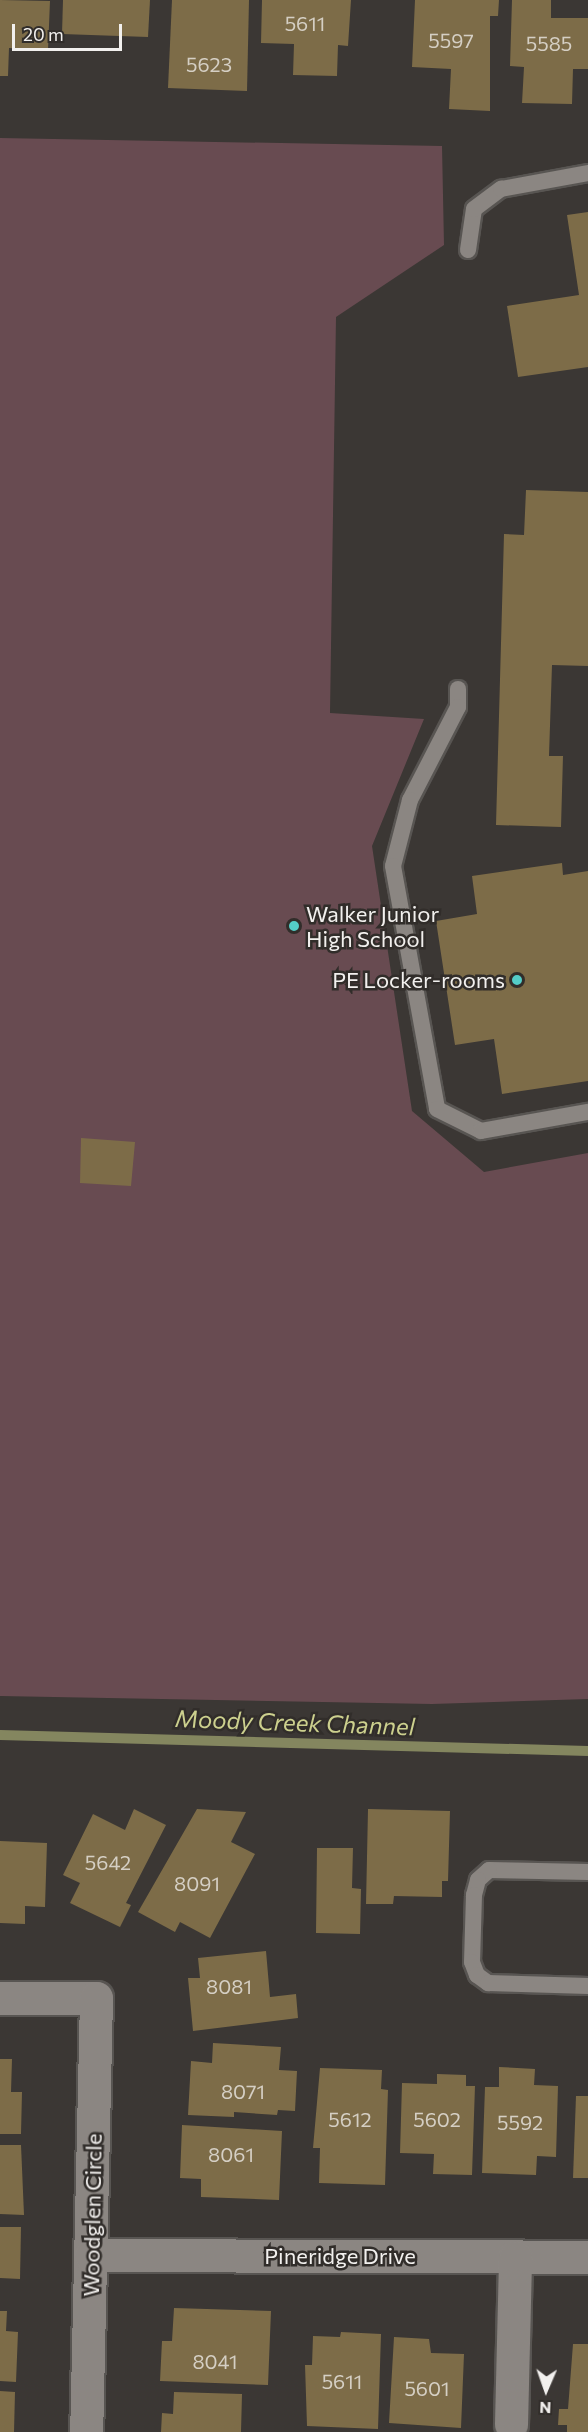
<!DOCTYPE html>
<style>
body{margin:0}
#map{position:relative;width:588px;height:2432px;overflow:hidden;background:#3b3734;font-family:Commissioner,sans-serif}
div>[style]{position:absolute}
.green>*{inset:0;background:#684b51}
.stream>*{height:10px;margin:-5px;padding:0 5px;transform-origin:5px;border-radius:5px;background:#84865f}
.building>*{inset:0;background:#7d6c48}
.roads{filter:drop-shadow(2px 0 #585552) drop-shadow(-2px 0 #585552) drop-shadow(0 2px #585552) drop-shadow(0 -2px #585552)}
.service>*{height:16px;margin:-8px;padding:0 8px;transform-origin:8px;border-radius:8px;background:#8b8682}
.minor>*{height:33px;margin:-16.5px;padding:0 16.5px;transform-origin:16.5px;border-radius:16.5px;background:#8b8682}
.dots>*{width:16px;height:16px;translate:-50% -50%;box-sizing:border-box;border:3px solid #312d2a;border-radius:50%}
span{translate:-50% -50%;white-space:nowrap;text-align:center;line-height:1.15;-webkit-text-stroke:5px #312d2a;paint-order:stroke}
.number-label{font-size:20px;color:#d5cfc4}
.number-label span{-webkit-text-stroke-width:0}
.poi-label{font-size:22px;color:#f2f0ee}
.left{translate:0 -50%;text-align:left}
.right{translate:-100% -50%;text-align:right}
.street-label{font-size:22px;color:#f2f0ee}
.water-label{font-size:24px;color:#ccd08e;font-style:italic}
.north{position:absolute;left:516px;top:2360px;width:60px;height:60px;-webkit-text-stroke:4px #312d2a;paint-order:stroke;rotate:182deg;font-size:16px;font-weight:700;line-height:24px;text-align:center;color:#f2f0ee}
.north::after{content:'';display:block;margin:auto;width:21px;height:27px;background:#f2f0ee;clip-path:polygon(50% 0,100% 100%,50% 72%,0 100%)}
.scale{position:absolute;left:12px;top:24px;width:110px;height:27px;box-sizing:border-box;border:3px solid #f2f0ee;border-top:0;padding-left:8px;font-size:18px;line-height:21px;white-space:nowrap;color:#f2f0ee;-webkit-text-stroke:4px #312d2a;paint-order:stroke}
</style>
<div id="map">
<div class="green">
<div style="clip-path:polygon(0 138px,442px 146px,444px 245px,336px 317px,330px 713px,424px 719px,372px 846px,412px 1111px,484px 1172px,588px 1153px,588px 1699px,432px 1704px,0 1696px)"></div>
</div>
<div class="stream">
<div style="left:0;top:1735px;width:588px;rotate:1.56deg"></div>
</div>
<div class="building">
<div style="clip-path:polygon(0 0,50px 1px,48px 50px,9px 48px,8px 76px,0 76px)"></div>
<div style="clip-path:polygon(63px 0,150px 0,148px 37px,62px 34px)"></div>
<div style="clip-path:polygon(172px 0,249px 0,247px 91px,168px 88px)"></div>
<div style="clip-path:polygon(262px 0,351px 0,348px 46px,338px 45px,337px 76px,293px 75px,294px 44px,261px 43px)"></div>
<div style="clip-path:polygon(415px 0,499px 0,498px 16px,490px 16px,490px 111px,449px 109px,451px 69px,412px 67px)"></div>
<div style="clip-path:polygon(512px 0,551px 0,551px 18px,588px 18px,588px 69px,573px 69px,572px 104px,522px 103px,524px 67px,510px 66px)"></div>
<div style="clip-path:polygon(588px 212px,588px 367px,518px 377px,507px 306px,579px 295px,567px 215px)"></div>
<div style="clip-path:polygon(526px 490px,588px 492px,588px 666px,552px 665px,549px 756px,563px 756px,561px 827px,496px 825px,504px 534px,524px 535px)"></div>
<div style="clip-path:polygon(562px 863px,563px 875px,588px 871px,588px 1081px,502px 1094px,494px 1039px,455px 1045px,436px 921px,477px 914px,472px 876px)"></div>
<div style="clip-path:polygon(81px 1138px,135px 1142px,131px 1186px,80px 1183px)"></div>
<div style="clip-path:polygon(134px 1809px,166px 1825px,126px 1903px,131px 1905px,120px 1927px,70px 1903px,80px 1883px,63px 1875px,93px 1814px,125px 1830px)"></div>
<div style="clip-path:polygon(197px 1809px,246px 1812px,231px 1842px,255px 1854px,210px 1938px,180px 1922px,175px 1932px,138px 1912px)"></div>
<div style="clip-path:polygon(368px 1809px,450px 1811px,448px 1881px,442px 1881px,442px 1897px,394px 1896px,393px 1904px,366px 1904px)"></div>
<div style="clip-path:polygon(0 1841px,47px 1843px,45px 1907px,25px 1906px,25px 1924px,0 1923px)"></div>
<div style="clip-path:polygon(317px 1848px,353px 1848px,352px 1888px,361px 1889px,360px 1934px,316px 1933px)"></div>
<div style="clip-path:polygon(266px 1951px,270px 1997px,296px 1994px,298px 2018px,193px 2031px,188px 1978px,200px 1978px,198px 1958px)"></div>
<div style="clip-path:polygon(213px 2043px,281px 2047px,279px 2070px,297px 2071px,295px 2111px,278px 2110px,277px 2115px,234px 2112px,234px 2117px,188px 2115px,191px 2061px,212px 2063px)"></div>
<div style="clip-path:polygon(0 2059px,12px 2059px,11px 2092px,22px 2092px,21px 2134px,0 2134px)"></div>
<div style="clip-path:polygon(499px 2067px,535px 2069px,534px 2085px,558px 2086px,556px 2157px,537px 2156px,536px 2175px,482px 2173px,485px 2087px,499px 2087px)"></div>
<div style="clip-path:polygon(320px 2068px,382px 2070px,381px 2089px,388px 2090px,385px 2185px,319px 2183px,320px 2148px,313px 2148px)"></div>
<div style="clip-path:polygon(437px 2074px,466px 2075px,466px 2086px,475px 2086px,472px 2175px,433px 2174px,434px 2154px,400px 2153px,402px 2083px,437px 2084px)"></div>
<div style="clip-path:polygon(576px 2096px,588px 2096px,588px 2178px,573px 2178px)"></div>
<div style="clip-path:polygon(182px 2125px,282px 2131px,279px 2200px,201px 2197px,201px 2179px,180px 2178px)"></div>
<div style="clip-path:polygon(0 2145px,21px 2145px,24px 2215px,0 2214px)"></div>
<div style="clip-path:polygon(0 2227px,21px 2227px,20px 2279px,0 2278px)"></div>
<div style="clip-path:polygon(174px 2308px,271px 2311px,268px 2385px,160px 2381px,162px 2341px,172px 2341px)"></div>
<div style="clip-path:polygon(0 2311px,7px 2311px,6px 2331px,18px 2332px,16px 2382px,0 2381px)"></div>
<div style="clip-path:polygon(341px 2332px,381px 2334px,378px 2429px,307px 2426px,305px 2365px,312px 2365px,313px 2336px,340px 2337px)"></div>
<div style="clip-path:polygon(394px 2337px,429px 2339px,431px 2353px,464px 2354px,461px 2428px,389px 2423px)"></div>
<div style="clip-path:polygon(573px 2344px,588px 2344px,588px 2432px,567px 2432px,567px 2425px,558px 2425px,559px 2409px,568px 2409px)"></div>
<div style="clip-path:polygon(0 2391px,15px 2392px,14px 2432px,0 2432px)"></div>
<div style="clip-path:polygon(174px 2392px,242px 2394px,241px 2432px,161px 2432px,162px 2413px,173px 2414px)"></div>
</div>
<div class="roads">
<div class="service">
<div style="left:468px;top:250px;width:41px;rotate:-81.7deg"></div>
<div style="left:474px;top:209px;width:34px;rotate:-37deg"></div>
<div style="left:501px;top:189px;width:88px;rotate:-10.4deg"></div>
<div style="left:458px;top:689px;width:18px;rotate:90deg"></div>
<div style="left:458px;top:707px;width:105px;rotate:117.3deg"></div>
<div style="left:410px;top:800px;width:68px;rotate:104.4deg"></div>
<div style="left:393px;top:866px;width:247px;rotate:79.7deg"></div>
<div style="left:437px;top:1109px;width:49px;rotate:26.6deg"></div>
<div style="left:481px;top:1131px;width:109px;rotate:-10.1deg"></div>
<div style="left:588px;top:1872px;width:99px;rotate:-178.8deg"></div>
<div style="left:489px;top:1870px;width:15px;rotate:138deg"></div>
<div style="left:478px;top:1880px;width:16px;rotate:105deg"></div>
<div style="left:474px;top:1895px;width:67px;rotate:91.7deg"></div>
<div style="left:472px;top:1962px;width:14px;rotate:69deg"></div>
<div style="left:477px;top:1975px;width:14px;rotate:36deg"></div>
<div style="left:488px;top:1983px;width:100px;rotate:1.7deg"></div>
</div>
<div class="minor">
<div style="left:0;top:1998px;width:96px"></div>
<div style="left:96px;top:1998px;width:434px;rotate:91.3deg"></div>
<div style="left:91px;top:2255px;width:497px;rotate:0.2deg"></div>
<div style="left:511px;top:2424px;width:167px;rotate:-88.6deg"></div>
</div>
</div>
<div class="dots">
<div style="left:294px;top:926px;background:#54cdc7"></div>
<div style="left:517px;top:980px;background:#54cdc7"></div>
</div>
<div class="number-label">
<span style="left:305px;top:23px">5611</span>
<span style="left:451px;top:40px">5597</span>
<span style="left:549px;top:43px">5585</span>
<span style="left:209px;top:64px">5623</span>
<span style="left:108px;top:1862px">5642</span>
<span style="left:197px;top:1883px">8091</span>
<span style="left:229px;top:1986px">8081</span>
<span style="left:243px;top:2091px">8071</span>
<span style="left:350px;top:2119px">5612</span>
<span style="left:437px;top:2119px">5602</span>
<span style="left:520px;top:2122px">5592</span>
<span style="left:231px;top:2154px">8061</span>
<span style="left:215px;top:2361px">8041</span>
<span style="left:342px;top:2381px">5611</span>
<span style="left:427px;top:2388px">5601</span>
</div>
<div class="poi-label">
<span class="left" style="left:306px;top:926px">Walker Junior<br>High School</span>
<span class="right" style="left:505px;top:980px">PE Locker-rooms</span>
</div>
<div class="street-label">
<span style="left:92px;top:2215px;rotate:-89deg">Woodglen Circle</span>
<span style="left:340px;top:2256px">Pineridge Drive</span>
</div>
<div class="water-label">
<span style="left:295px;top:1722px;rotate:2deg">Moody Creek Channel</span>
</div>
<div class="north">N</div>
<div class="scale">20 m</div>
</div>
